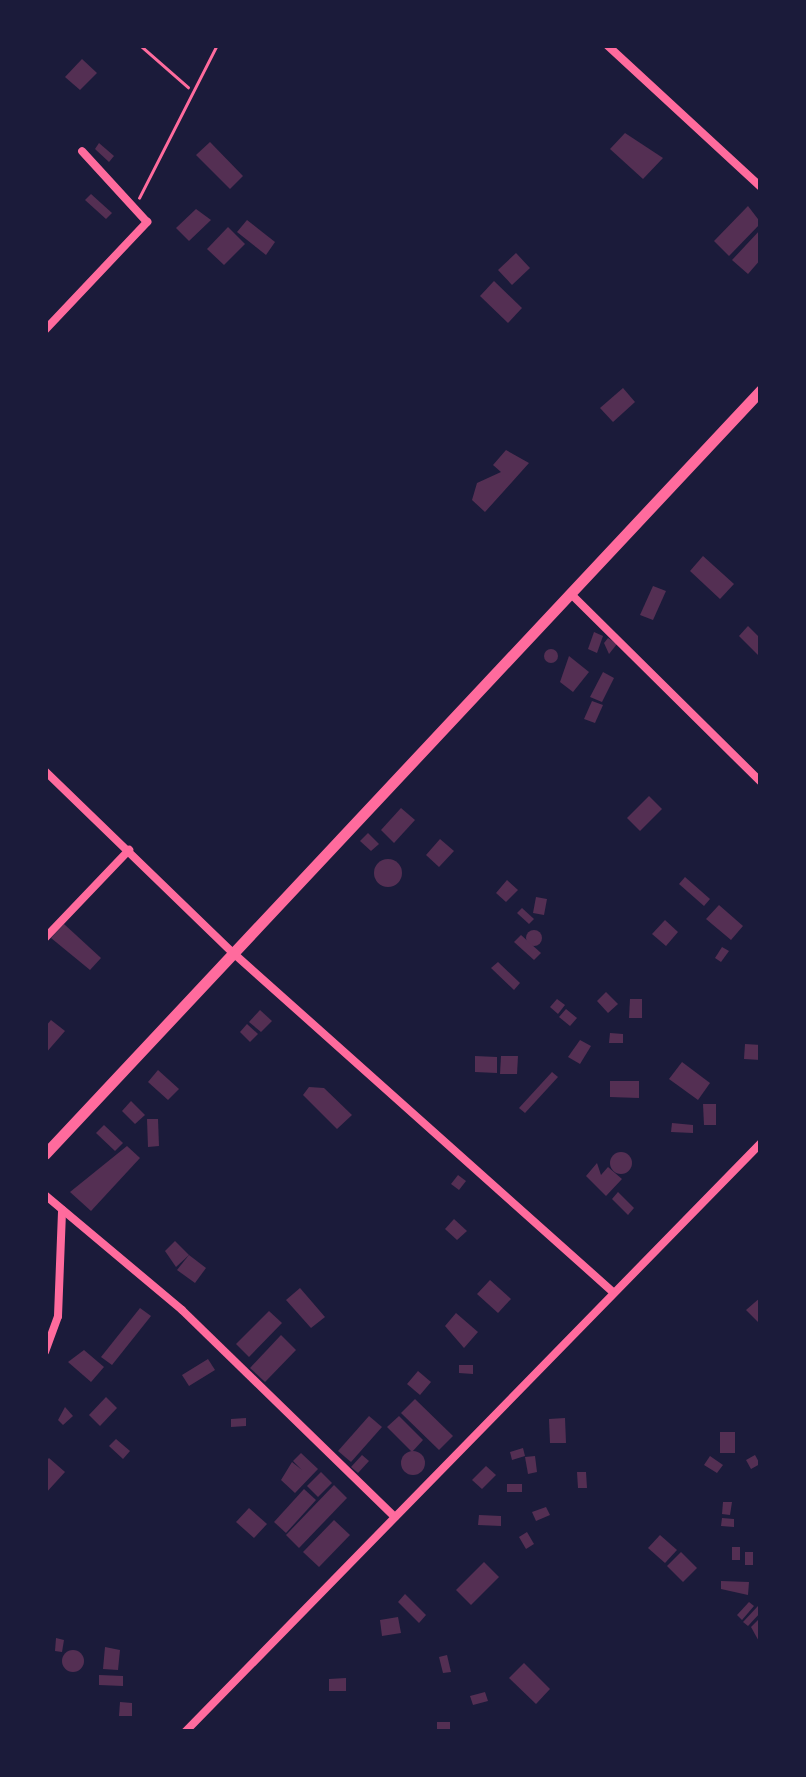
<!DOCTYPE html>
<style>
body{margin:0}
#map{position:relative;width:806px;height:1777px;overflow:hidden;background:#1b1b3a;font-family:Figtree,sans-serif}
div>[style]{position:absolute}
.building>*{inset:0;background:#542f53}
.round{border-radius:50%}
.path>*{height:2.5px;margin:-1.25px;padding:0 1.25px;transform-origin:1.25px;border-radius:1.25px;background:#ff6b9d}
.minor>*{height:8px;margin:-4px;padding:0 4px;transform-origin:4px;border-radius:4px;background:#ff6b9d}
.primary>*{height:11px;margin:-5.5px;padding:0 5.5px;transform-origin:5.5px;border-radius:5.5px;background:#ff6b9d}
span{translate:-50% -50%;white-space:nowrap;text-align:center;line-height:1.15;-webkit-text-stroke:9px #1b1b3a;paint-order:stroke}
.frame{position:absolute;inset:0;border:48px solid #1b1b3a;pointer-events:none}
</style>
<div id="map">
<div class="building">
<div style="clip-path:polygon(82px 59px,97px 73px,80px 90px,65px 77px)"></div>
<div style="clip-path:polygon(625px 133px,663px 158px,643px 179px,610px 149px)"></div>
<div style="clip-path:polygon(210px 142px,243px 176px,230px 189px,196px 155px)"></div>
<div style="clip-path:polygon(99px 143px,114px 156px,109px 162px,95px 149px)"></div>
<div style="clip-path:polygon(91px 194px,112px 213px,106px 219px,85px 200px)"></div>
<div style="clip-path:polygon(748px 206px,761px 223px,729px 256px,714px 241px)"></div>
<div style="clip-path:polygon(196px 209px,211px 220px,189px 241px,176px 228px)"></div>
<div style="clip-path:polygon(247px 220px,275px 242px,266px 255px,237px 232px)"></div>
<div style="clip-path:polygon(228px 227px,245px 244px,224px 265px,207px 249px)"></div>
<div style="clip-path:polygon(761px 229px,761px 259px,748px 274px,732px 260px)"></div>
<div style="clip-path:polygon(516px 253px,530px 268px,512px 285px,498px 270px)"></div>
<div style="clip-path:polygon(494px 281px,522px 308px,508px 323px,480px 296px)"></div>
<div style="clip-path:polygon(623px 388px,635px 402px,613px 422px,600px 408px)"></div>
<div style="clip-path:polygon(506px 450px,529px 463px,485px 512px,472px 500px,477px 483px,501px 472px,493px 465px)"></div>
<div style="clip-path:polygon(703px 556px,734px 584px,720px 599px,690px 571px)"></div>
<div style="clip-path:polygon(653px 586px,666px 591px,653px 620px,640px 615px)"></div>
<div style="clip-path:polygon(748px 626px,761px 639px,759px 656px,739px 636px)"></div>
<div style="clip-path:polygon(594px 632px,603px 636px,597px 653px,588px 649px)"></div>
<div style="clip-path:polygon(608px 638px,617px 644px,609px 654px,604px 643px)"></div>
<div class="round" style="left:544px;top:649px;width:14px;height:14px"></div>
<div style="clip-path:polygon(569px 656px,589px 672px,573px 692px,560px 682px)"></div>
<div style="clip-path:polygon(603px 672px,614px 678px,602px 702px,590px 697px)"></div>
<div style="clip-path:polygon(592px 701px,603px 705px,595px 723px,584px 719px)"></div>
<div style="clip-path:polygon(649px 796px,662px 809px,640px 831px,627px 818px)"></div>
<div style="clip-path:polygon(401px 808px,415px 820px,394px 843px,381px 830px)"></div>
<div style="clip-path:polygon(368px 833px,379px 844px,371px 851px,360px 841px)"></div>
<div style="clip-path:polygon(440px 839px,454px 851px,439px 867px,426px 855px)"></div>
<div class="round" style="left:374px;top:859px;width:28px;height:28px"></div>
<div style="clip-path:polygon(685px 877px,710px 899px,704px 906px,679px 884px)"></div>
<div style="clip-path:polygon(507px 880px,518px 890px,506px 902px,496px 893px)"></div>
<div style="clip-path:polygon(536px 897px,547px 899px,544px 915px,533px 913px)"></div>
<div style="clip-path:polygon(719px 905px,743px 926px,731px 940px,706px 919px)"></div>
<div style="clip-path:polygon(522px 908px,534px 919px,529px 924px,517px 913px)"></div>
<div style="clip-path:polygon(665px 920px,678px 932px,666px 946px,652px 934px)"></div>
<div style="clip-path:polygon(64px 924px,101px 958px,90px 970px,51px 938px)"></div>
<div class="round" style="left:526px;top:930px;width:16px;height:16px"></div>
<div style="clip-path:polygon(521px 935px,541px 953px,534px 960px,514px 942px)"></div>
<div style="clip-path:polygon(722px 947px,729px 951px,721px 962px,715px 958px)"></div>
<div style="clip-path:polygon(498px 962px,520px 983px,514px 990px,491px 968px)"></div>
<div style="clip-path:polygon(606px 992px,618px 1004px,608px 1013px,597px 1001px)"></div>
<div style="clip-path:polygon(557px 999px,565px 1005px,558px 1014px,550px 1007px)"></div>
<div style="clip-path:polygon(630px 999px,642px 999px,642px 1018px,629px 1018px)"></div>
<div style="clip-path:polygon(566px 1009px,577px 1018px,570px 1026px,559px 1017px)"></div>
<div style="clip-path:polygon(260px 1010px,272px 1021px,261px 1032px,249px 1022px)"></div>
<div style="clip-path:polygon(51px 1020px,65px 1031px,45px 1054px,45px 1027px)"></div>
<div style="clip-path:polygon(247px 1024px,258px 1034px,250px 1042px,240px 1032px)"></div>
<div style="clip-path:polygon(610px 1033px,623px 1034px,623px 1043px,609px 1043px)"></div>
<div style="clip-path:polygon(580px 1040px,591px 1046px,580px 1064px,568px 1057px)"></div>
<div style="clip-path:polygon(745px 1044px,761px 1045px,761px 1060px,744px 1059px)"></div>
<div style="clip-path:polygon(475px 1056px,497px 1057px,497px 1073px,475px 1072px)"></div>
<div style="clip-path:polygon(501px 1056px,518px 1056px,517px 1074px,500px 1074px)"></div>
<div style="clip-path:polygon(682px 1062px,710px 1083px,698px 1100px,669px 1079px)"></div>
<div style="clip-path:polygon(158px 1070px,179px 1089px,168px 1100px,148px 1082px)"></div>
<div style="clip-path:polygon(552px 1072px,558px 1077px,525px 1113px,519px 1108px)"></div>
<div style="clip-path:polygon(610px 1081px,639px 1081px,639px 1098px,610px 1097px)"></div>
<div style="clip-path:polygon(309px 1087px,324px 1088px,352px 1115px,337px 1129px,303px 1095px)"></div>
<div style="clip-path:polygon(131px 1101px,145px 1115px,135px 1124px,122px 1111px)"></div>
<div style="clip-path:polygon(703px 1104px,716px 1104px,716px 1125px,704px 1125px)"></div>
<div style="clip-path:polygon(147px 1119px,158px 1119px,159px 1146px,148px 1147px)"></div>
<div style="clip-path:polygon(672px 1123px,693px 1125px,693px 1133px,671px 1132px)"></div>
<div style="clip-path:polygon(104px 1125px,123px 1143px,115px 1151px,96px 1133px)"></div>
<div style="clip-path:polygon(127px 1146px,140px 1158px,91px 1211px,70px 1192px)"></div>
<div class="round" style="left:610px;top:1152px;width:22px;height:22px"></div>
<div style="clip-path:polygon(597px 1163px,601px 1175px,608px 1167px,622px 1179px,606px 1196px,586px 1176px)"></div>
<div style="clip-path:polygon(458px 1175px,466px 1181px,459px 1190px,451px 1184px)"></div>
<div style="clip-path:polygon(618px 1192px,634px 1208px,628px 1215px,612px 1199px)"></div>
<div style="clip-path:polygon(454px 1219px,467px 1231px,457px 1240px,445px 1229px)"></div>
<div style="clip-path:polygon(175px 1241px,189px 1255px,176px 1267px,165px 1251px)"></div>
<div style="clip-path:polygon(189px 1255px,206px 1268px,195px 1283px,177px 1270px)"></div>
<div style="clip-path:polygon(490px 1280px,511px 1299px,498px 1313px,477px 1294px)"></div>
<div style="clip-path:polygon(300px 1288px,325px 1317px,311px 1328px,286px 1300px)"></div>
<div style="clip-path:polygon(761px 1297px,761px 1321px,759px 1323px,746px 1310px)"></div>
<div style="clip-path:polygon(140px 1308px,151px 1316px,112px 1365px,101px 1357px)"></div>
<div style="clip-path:polygon(269px 1311px,282px 1323px,249px 1357px,236px 1344px)"></div>
<div style="clip-path:polygon(456px 1313px,478px 1332px,464px 1348px,445px 1326px)"></div>
<div style="clip-path:polygon(281px 1335px,296px 1350px,265px 1382px,250px 1368px)"></div>
<div style="clip-path:polygon(84px 1350px,104px 1367px,91px 1382px,68px 1362px)"></div>
<div style="clip-path:polygon(208px 1359px,215px 1370px,189px 1386px,182px 1375px)"></div>
<div style="clip-path:polygon(459px 1365px,473px 1365px,473px 1374px,459px 1373px)"></div>
<div style="clip-path:polygon(418px 1371px,431px 1382px,420px 1395px,407px 1384px)"></div>
<div style="clip-path:polygon(106px 1397px,117px 1408px,100px 1426px,89px 1415px)"></div>
<div style="clip-path:polygon(415px 1399px,453px 1436px,439px 1450px,401px 1413px)"></div>
<div style="clip-path:polygon(65px 1407px,73px 1416px,63px 1425px,58px 1420px)"></div>
<div style="clip-path:polygon(369px 1416px,382px 1427px,351px 1462px,338px 1451px)"></div>
<div style="clip-path:polygon(399px 1416px,423px 1440px,412px 1452px,387px 1427px)"></div>
<div style="clip-path:polygon(246px 1418px,246px 1426px,231px 1427px,231px 1419px)"></div>
<div style="clip-path:polygon(565px 1418px,566px 1443px,550px 1443px,549px 1419px)"></div>
<div style="clip-path:polygon(720px 1432px,735px 1432px,735px 1453px,720px 1453px)"></div>
<div style="clip-path:polygon(116px 1439px,130px 1451px,123px 1459px,109px 1446px)"></div>
<div style="clip-path:polygon(523px 1448px,525px 1456px,512px 1460px,510px 1452px)"></div>
<div class="round" style="left:401px;top:1451px;width:24px;height:24px"></div>
<div style="clip-path:polygon(301px 1453px,318px 1469px,295px 1493px,281px 1480px,292px 1462px,302px 1470px,293px 1461px)"></div>
<div style="clip-path:polygon(362px 1455px,369px 1461px,358px 1473px,351px 1467px)"></div>
<div style="clip-path:polygon(755px 1455px,760px 1464px,751px 1469px,746px 1460px)"></div>
<div style="clip-path:polygon(535px 1456px,537px 1472px,528px 1474px,525px 1457px)"></div>
<div style="clip-path:polygon(710px 1456px,723px 1465px,717px 1473px,704px 1465px)"></div>
<div style="clip-path:polygon(49px 1458px,65px 1472px,45px 1494px,45px 1462px)"></div>
<div style="clip-path:polygon(486px 1466px,496px 1475px,482px 1489px,472px 1480px)"></div>
<div style="clip-path:polygon(321px 1472px,332px 1483px,318px 1497px,307px 1486px)"></div>
<div style="clip-path:polygon(577px 1472px,586px 1472px,587px 1488px,578px 1488px)"></div>
<div style="clip-path:polygon(507px 1484px,522px 1484px,522px 1492px,507px 1492px)"></div>
<div style="clip-path:polygon(334px 1485px,347px 1498px,299px 1548px,286px 1535px)"></div>
<div style="clip-path:polygon(304px 1489px,316px 1500px,286px 1533px,274px 1522px)"></div>
<div style="clip-path:polygon(723px 1502px,732px 1502px,730px 1515px,722px 1514px)"></div>
<div style="clip-path:polygon(546px 1507px,550px 1515px,536px 1521px,532px 1512px)"></div>
<div style="clip-path:polygon(249px 1508px,267px 1524px,254px 1538px,236px 1522px)"></div>
<div style="clip-path:polygon(479px 1515px,501px 1516px,501px 1526px,478px 1525px)"></div>
<div style="clip-path:polygon(722px 1518px,734px 1519px,734px 1527px,721px 1526px)"></div>
<div style="clip-path:polygon(334px 1520px,350px 1535px,319px 1567px,303px 1552px)"></div>
<div style="clip-path:polygon(527px 1532px,534px 1544px,526px 1549px,519px 1537px)"></div>
<div style="clip-path:polygon(660px 1535px,677px 1550px,665px 1563px,648px 1548px)"></div>
<div style="clip-path:polygon(732px 1547px,740px 1547px,740px 1560px,732px 1560px)"></div>
<div style="clip-path:polygon(681px 1552px,697px 1568px,683px 1582px,667px 1566px)"></div>
<div style="clip-path:polygon(745px 1552px,753px 1552px,753px 1565px,745px 1565px)"></div>
<div style="clip-path:polygon(484px 1562px,499px 1577px,471px 1605px,456px 1590px)"></div>
<div style="clip-path:polygon(721px 1581px,749px 1582px,748px 1595px,721px 1589px)"></div>
<div style="clip-path:polygon(405px 1594px,426px 1615px,419px 1623px,398px 1602px)"></div>
<div style="clip-path:polygon(749px 1602px,754px 1606px,742px 1620px,737px 1615px)"></div>
<div style="clip-path:polygon(758px 1606px,761px 1612px,748px 1626px,743px 1622px)"></div>
<div style="clip-path:polygon(398px 1617px,401px 1633px,382px 1636px,380px 1620px)"></div>
<div style="clip-path:polygon(761px 1617px,761px 1645px,751px 1627px)"></div>
<div style="clip-path:polygon(56px 1638px,64px 1640px,62px 1652px,55px 1651px)"></div>
<div style="clip-path:polygon(105px 1647px,120px 1650px,118px 1670px,103px 1669px)"></div>
<div class="round" style="left:62px;top:1650px;width:22px;height:22px"></div>
<div style="clip-path:polygon(447px 1655px,451px 1672px,443px 1673px,439px 1657px)"></div>
<div style="clip-path:polygon(524px 1663px,550px 1689px,536px 1704px,509px 1678px)"></div>
<div style="clip-path:polygon(99px 1675px,123px 1676px,123px 1686px,99px 1685px)"></div>
<div style="clip-path:polygon(346px 1678px,346px 1691px,329px 1691px,329px 1679px)"></div>
<div style="clip-path:polygon(485px 1692px,488px 1701px,473px 1705px,470px 1696px)"></div>
<div style="clip-path:polygon(120px 1702px,132px 1703px,132px 1716px,119px 1716px)"></div>
<div style="clip-path:polygon(437px 1722px,450px 1722px,450px 1732px,437px 1732px)"></div>
</div>
<div class="path">
<div style="left:140px;top:45px;width:64px;rotate:41.2deg"></div>
<div style="left:139px;top:198px;width:172px;rotate:-63deg"></div>
</div>
<div class="minor">
<div style="left:607px;top:45px;width:209px;rotate:42.7deg"></div>
<div style="left:45px;top:330px;width:149px;rotate:-46.6deg"></div>
<div style="left:147px;top:222px;width:96px;rotate:-132.5deg"></div>
<div style="left:574px;top:597px;width:263px;rotate:44.7deg"></div>
<div style="left:45px;top:771px;width:259px;rotate:44.1deg"></div>
<div style="left:231px;top:951px;width:513px;rotate:41.76deg"></div>
<div style="left:45px;top:938px;width:122px;rotate:-46.3deg"></div>
<div style="left:45px;top:1195px;width:179px;rotate:40deg"></div>
<div style="left:182px;top:1310px;width:297px;rotate:44.2deg"></div>
<div style="left:45px;top:1352px;width:38px;rotate:-70deg"></div>
<div style="left:58px;top:1316px;width:106px;rotate:-87.8deg"></div>
<div style="left:185px;top:1732px;width:824px;rotate:-45.64deg"></div>
</div>
<div class="primary">
<div style="left:45px;top:1154px;width:1047px;rotate:-46.86deg"></div>
</div>
<div class="frame"></div>
</div>
